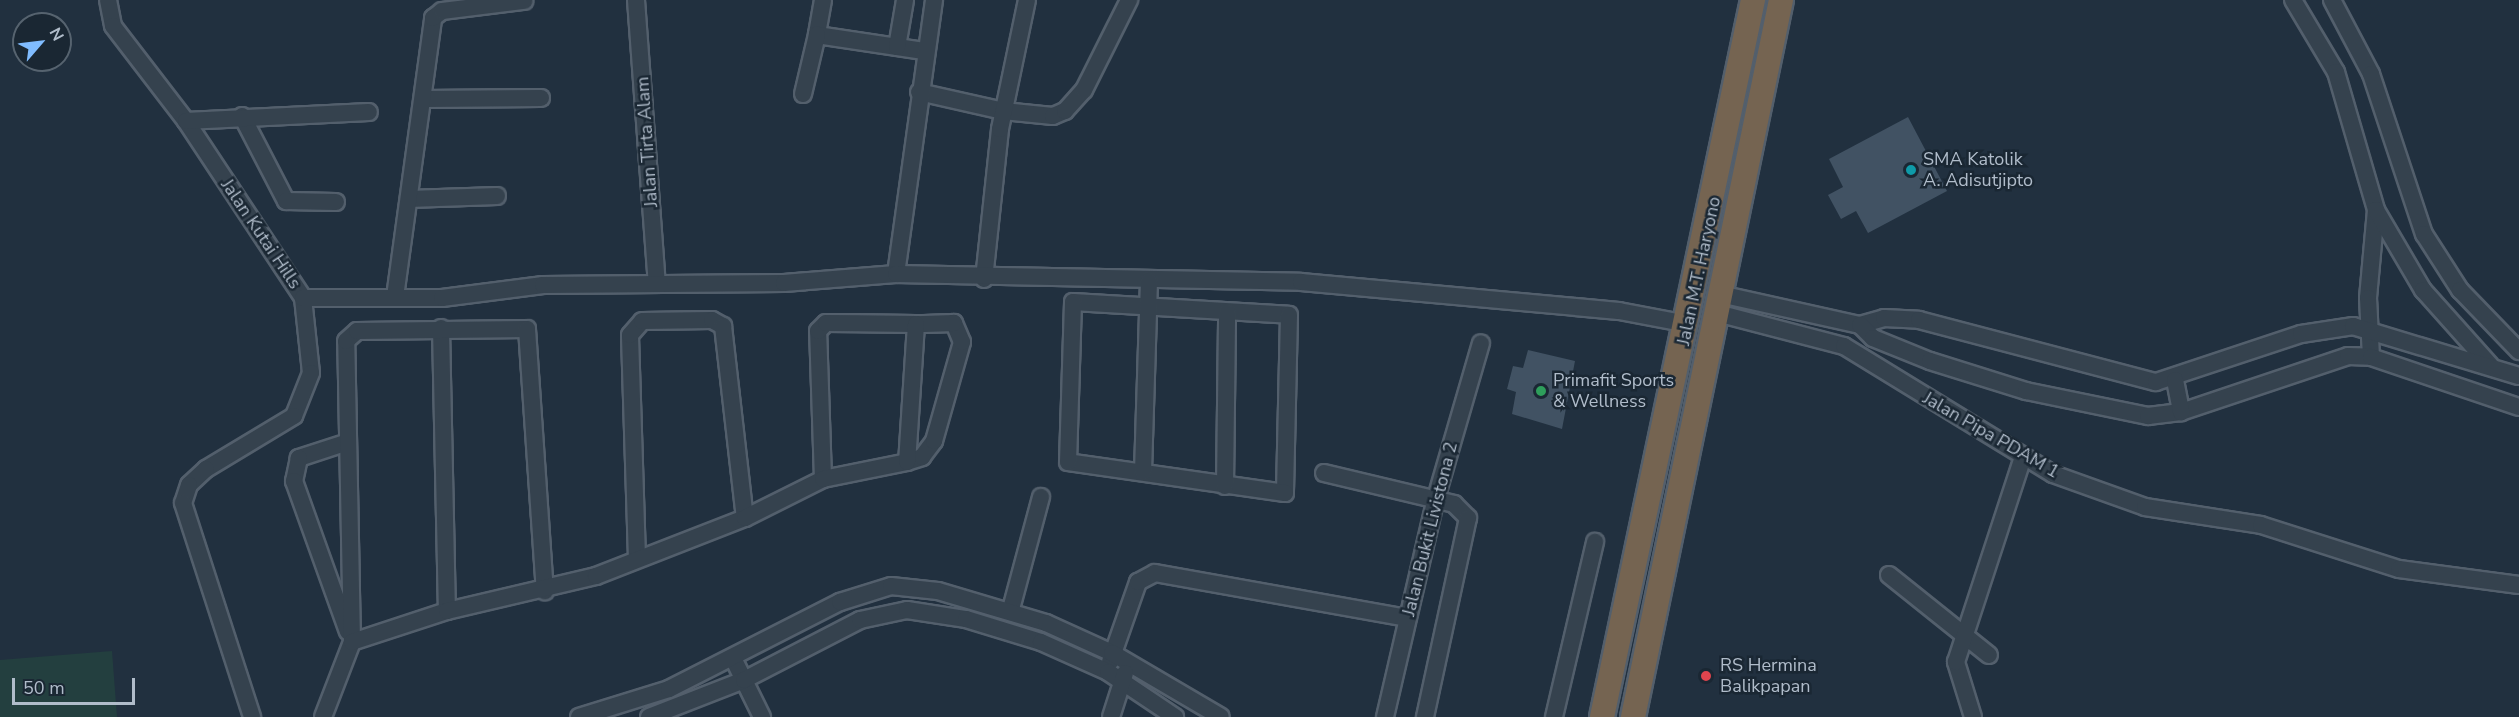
<!DOCTYPE html>
<style>
body{margin:0}
#map{position:relative;width:2519px;height:717px;overflow:hidden;background:#21303f;font-family:"Nunito Sans",sans-serif}
div>[style]{position:absolute}
.green>*{inset:0;background:#233f3f}
.building>*{inset:0;background:#415263}
.roads{filter:drop-shadow(2px 0 #535f6c) drop-shadow(-2px 0 #535f6c) drop-shadow(0 2px #535f6c) drop-shadow(0 -2px #535f6c)}
.minor>*{height:16px;margin:-8px;padding:0 8px;transform-origin:8px;border-radius:8px;background:#35424e}
.highway>*{height:24px;margin:-12px;padding:0 12px;transform-origin:12px;border-radius:12px;background:#756451}
.dots>*{width:16px;height:16px;translate:-50% -50%;box-sizing:border-box;border:3px solid #1a2733;border-radius:50%}
span{translate:-50% -50%;white-space:nowrap;text-align:center;line-height:1.15;-webkit-text-stroke:5px #1a2733;paint-order:stroke}
.street-label{font-size:18px;color:#b0bcca}
.poi-label{font-size:18px;color:#b0bcca}
.left{translate:0 -50%;text-align:left}
.north{position:absolute;left:12px;top:12px;width:60px;height:60px;box-sizing:border-box;background:#1a2733;border:2px solid #56636f;border-radius:50%;rotate:62deg;font-size:16px;font-weight:700;line-height:24px;text-align:center;color:#b0bcca}
.north::after{content:'';display:block;margin:auto;width:21px;height:27px;background:#80bcff;clip-path:polygon(50% 0,100% 100%,50% 72%,0 100%)}
.scale{position:absolute;left:12px;top:678px;width:123px;height:27px;box-sizing:border-box;border:3px solid #b0bcca;border-top:0;padding-left:8px;font-size:18px;line-height:21px;white-space:nowrap;color:#b0bcca;-webkit-text-stroke:4px #1a2733;paint-order:stroke}
</style>
<div id="map">
<div class="green">
<div style="clip-path:polygon(112px 651px,117px 717px,0 717px,0 660px)"></div>
</div>
<div class="building">
<div style="clip-path:polygon(1908px 117px,1947px 191px,1868px 233px,1856px 211px,1841px 219px,1828px 195px,1843px 187px,1829px 159px)"></div>
<div style="clip-path:polygon(1528px 350px,1575px 361px,1562px 429px,1512px 414px,1516px 392px,1507px 389px,1513px 366px,1523px 368px)"></div>
</div>
<div class="roads">
<div class="minor">
<div style="left:108px;top:0;width:26px;rotate:79deg"></div>
<div style="left:113px;top:26px;width:120px;rotate:52.5deg"></div>
<div style="left:186px;top:121px;width:212px;rotate:56.5deg"></div>
<div style="left:303px;top:298px;width:75px;rotate:83.9deg"></div>
<div style="left:311px;top:373px;width:46px;rotate:111.6deg"></div>
<div style="left:294px;top:416px;width:103px;rotate:148.9deg"></div>
<div style="left:206px;top:469px;width:23px;rotate:137deg"></div>
<div style="left:189px;top:485px;width:19px;rotate:108deg"></div>
<div style="left:183px;top:503px;width:225px;rotate:72.1deg"></div>
<div style="left:636px;top:0;width:284px;rotate:85.8deg"></div>
<div style="left:823px;top:0;width:36px;rotate:100deg"></div>
<div style="left:817px;top:35px;width:108px;rotate:8.5deg"></div>
<div style="left:2293px;top:0;width:84px;rotate:59.2deg"></div>
<div style="left:2336px;top:72px;width:144px;rotate:73.8deg"></div>
<div style="left:2376px;top:210px;width:88px;rotate:95.2deg"></div>
<div style="left:2368px;top:298px;width:59px;rotate:87.1deg"></div>
<div style="left:2332px;top:0;width:84px;rotate:62.2deg"></div>
<div style="left:2371px;top:74px;width:169px;rotate:71.7deg"></div>
<div style="left:2424px;top:234px;width:67px;rotate:57.3deg"></div>
<div style="left:2460px;top:290px;width:85px;rotate:46deg"></div>
<div style="left:897px;top:47px;width:48px;rotate:-80.3deg"></div>
<div style="left:919px;top:92px;width:86px;rotate:12.7deg"></div>
<div style="left:1003px;top:111px;width:50px;rotate:5.7deg"></div>
<div style="left:1053px;top:116px;width:13px;rotate:-23deg"></div>
<div style="left:1065px;top:111px;width:28px;rotate:-48deg"></div>
<div style="left:1084px;top:90px;width:101px;rotate:-63.4deg"></div>
<div style="left:803px;top:94px;width:61px;rotate:-76.7deg"></div>
<div style="left:424px;top:99px;width:117px;rotate:-0.5deg"></div>
<div style="left:242px;top:116px;width:96px;rotate:62.6deg"></div>
<div style="left:286px;top:201px;width:50px;rotate:1.1deg"></div>
<div style="left:186px;top:121px;width:183px;rotate:-2.8deg"></div>
<div style="left:409px;top:199px;width:88px;rotate:-2deg"></div>
<div style="left:2376px;top:210px;width:93px;rotate:59.6deg"></div>
<div style="left:2423px;top:290px;width:101px;rotate:48.2deg"></div>
<div style="left:896px;top:274px;width:277px;rotate:-82.1deg"></div>
<div style="left:984px;top:279px;width:151px;rotate:-83.9deg"></div>
<div style="left:1000px;top:129px;width:132px;rotate:-78.2deg"></div>
<div style="left:1720px;top:294px;width:143px;rotate:12.5deg"></div>
<div style="left:1860px;top:325px;width:25px;rotate:-16deg"></div>
<div style="left:1884px;top:318px;width:35px;rotate:3deg"></div>
<div style="left:1919px;top:320px;width:245px;rotate:14.7deg"></div>
<div style="left:2156px;top:382px;width:153px;rotate:-18.3deg"></div>
<div style="left:2301px;top:334px;width:53px;rotate:-8.7deg"></div>
<div style="left:2353px;top:326px;width:173px;rotate:16.8deg"></div>
<div style="left:395px;top:297px;width:282px;rotate:-82.2deg"></div>
<div style="left:433px;top:18px;width:11px;rotate:-38deg"></div>
<div style="left:442px;top:11px;width:83px;rotate:-7deg"></div>
<div style="left:303px;top:298px;width:139px"></div>
<div style="left:442px;top:298px;width:102px;rotate:-7.3deg"></div>
<div style="left:543px;top:285px;width:241px;rotate:-0.5deg"></div>
<div style="left:784px;top:283px;width:112px;rotate:-4.6deg"></div>
<div style="left:896px;top:274px;width:405px;rotate:1.1deg"></div>
<div style="left:1301px;top:282px;width:319px;rotate:5.2deg"></div>
<div style="left:1619px;top:311px;width:70px;rotate:10.7deg"></div>
<div style="left:1073px;top:302px;width:216px;rotate:3.4deg"></div>
<div style="left:1289px;top:315px;width:178px;rotate:91.3deg"></div>
<div style="left:1285px;top:493px;width:219px;rotate:-171.9deg"></div>
<div style="left:1068px;top:462px;width:160px;rotate:-88.2deg"></div>
<div style="left:1717px;top:313px;width:131px;rotate:14.6deg"></div>
<div style="left:1844px;top:346px;width:245px;rotate:31.5deg"></div>
<div style="left:2053px;top:474px;width:98px;rotate:19.7deg"></div>
<div style="left:2145px;top:507px;width:117px;rotate:8.8deg"></div>
<div style="left:2261px;top:525px;width:145px;rotate:17.7deg"></div>
<div style="left:2399px;top:569px;width:121px;rotate:7.6deg"></div>
<div style="left:1860px;top:325px;width:18px;rotate:45deg"></div>
<div style="left:1873px;top:338px;width:61px;rotate:22deg"></div>
<div style="left:1930px;top:361px;width:101px;rotate:17.4deg"></div>
<div style="left:2026px;top:391px;width:125px;rotate:11.6deg"></div>
<div style="left:2148px;top:416px;width:33px;rotate:-7deg"></div>
<div style="left:2181px;top:412px;width:176px;rotate:-18.5deg"></div>
<div style="left:2348px;top:356px;width:23px;rotate:2deg"></div>
<div style="left:2371px;top:357px;width:156px;rotate:18.7deg"></div>
<div style="left:441px;top:328px;width:283px;rotate:88.8deg"></div>
<div style="left:2175px;top:380px;width:33px;rotate:79deg"></div>
<div style="left:348px;top:442px;width:52px;rotate:161.9deg"></div>
<div style="left:299px;top:458px;width:24px;rotate:102deg"></div>
<div style="left:294px;top:481px;width:160px;rotate:70.3deg"></div>
<div style="left:1143px;top:472px;width:191px;rotate:-88.2deg"></div>
<div style="left:1324px;top:473px;width:134px;rotate:13.4deg"></div>
<div style="left:1454px;top:504px;width:20px;rotate:45deg"></div>
<div style="left:1468px;top:518px;width:204px;rotate:102.2deg"></div>
<div style="left:823px;top:479px;width:148px;rotate:-91.9deg"></div>
<div style="left:818px;top:331px;width:11px;rotate:-45deg"></div>
<div style="left:826px;top:323px;width:90px;rotate:0.6deg"></div>
<div style="left:1225px;top:486px;width:174px;rotate:-89.3deg"></div>
<div style="left:637px;top:559px;width:224px;rotate:-91.8deg"></div>
<div style="left:630px;top:335px;width:18px;rotate:-49deg"></div>
<div style="left:642px;top:321px;width:70px;rotate:-0.8deg"></div>
<div style="left:712px;top:320px;width:13px;rotate:29deg"></div>
<div style="left:723px;top:326px;width:193px;rotate:83.5deg"></div>
<div style="left:1889px;top:575px;width:128px;rotate:38.7deg"></div>
<div style="left:1011px;top:609px;width:116px;rotate:-75deg"></div>
<div style="left:352px;top:642px;width:301px;rotate:-91.1deg"></div>
<div style="left:346px;top:341px;width:15px;rotate:-42deg"></div>
<div style="left:357px;top:331px;width:170px;rotate:-0.7deg"></div>
<div style="left:527px;top:329px;width:263px;rotate:86.1deg"></div>
<div style="left:733px;top:658px;width:66px;rotate:63.8deg"></div>
<div style="left:1110px;top:662px;width:85px;rotate:-70.7deg"></div>
<div style="left:1138px;top:582px;width:19px;rotate:-28deg"></div>
<div style="left:1155px;top:573px;width:256px;rotate:10.1deg"></div>
<div style="left:323px;top:717px;width:80px;rotate:-68.9deg"></div>
<div style="left:352px;top:642px;width:100px;rotate:-18.1deg"></div>
<div style="left:447px;top:611px;width:153px;rotate:-13.2deg"></div>
<div style="left:596px;top:576px;width:160px;rotate:-21.3deg"></div>
<div style="left:745px;top:518px;width:87px;rotate:-26.6deg"></div>
<div style="left:823px;top:479px;width:86px;rotate:-11.4deg"></div>
<div style="left:907px;top:462px;width:16px;rotate:-18deg"></div>
<div style="left:922px;top:457px;width:20px;rotate:-53deg"></div>
<div style="left:934px;top:441px;width:103px;rotate:-74.2deg"></div>
<div style="left:962px;top:342px;width:21px;rotate:-113deg"></div>
<div style="left:954px;top:323px;width:38px;rotate:178deg"></div>
<div style="left:916px;top:324px;width:138px;rotate:93.7deg"></div>
<div style="left:579px;top:717px;width:94px;rotate:-17.3deg"></div>
<div style="left:669px;top:689px;width:192px;rotate:-27deg"></div>
<div style="left:840px;top:602px;width:53px;rotate:-17.4deg"></div>
<div style="left:891px;top:586px;width:47px;rotate:6.1deg"></div>
<div style="left:938px;top:591px;width:113px;rotate:16.5deg"></div>
<div style="left:1046px;top:623px;width:72px;rotate:24.4deg"></div>
<div style="left:1112px;top:653px;width:126px;rotate:30.4deg"></div>
<div style="left:649px;top:717px;width:102px;rotate:-21.3deg"></div>
<div style="left:744px;top:680px;width:131px;rotate:-27.3deg"></div>
<div style="left:860px;top:620px;width:48px;rotate:-12deg"></div>
<div style="left:907px;top:610px;width:60px;rotate:8.7deg"></div>
<div style="left:966px;top:619px;width:78px;rotate:17deg"></div>
<div style="left:1041px;top:642px;width:73px;rotate:24.1deg"></div>
<div style="left:1108px;top:672px;width:81px;rotate:33.9deg"></div>
<div style="left:1111px;top:717px;width:46px;rotate:-72.3deg"></div>
<div style="left:1385px;top:717px;width:225px;rotate:-76.9deg"></div>
<div style="left:1436px;top:498px;width:161px;rotate:-73.8deg"></div>
<div style="left:1554px;top:717px;width:180px;rotate:-76.8deg"></div>
<div style="left:1973px;top:717px;width:58px;rotate:-107.2deg"></div>
<div style="left:1956px;top:662px;width:216px;rotate:-71.9deg"></div>
</div>
<div class="highway">
<div style="left:1602px;top:717px;width:733px;rotate:-78.11deg"></div>
<div style="left:1633px;top:717px;width:732px;rotate:-78.34deg"></div>
</div>
</div>
<div class="dots">
<div style="left:1911px;top:170px;background:#0f9aa8"></div>
<div style="left:1541px;top:391px;background:#2e9e5b"></div>
<div style="left:1706px;top:676px;background:#e0444e"></div>
</div>
<div class="street-label">
<span style="left:647px;top:142px;rotate:-94deg">Jalan Tirta Alam</span>
<span style="left:261px;top:234px;rotate:56deg">Jalan Kutai Hills</span>
<span style="left:1699px;top:271px;rotate:-78deg">Jalan M.T. Haryono</span>
<span style="left:1991px;top:435px;rotate:30deg">Jalan Pipa PDAM 1</span>
<span style="left:1430px;top:529px;rotate:-76deg">Jalan Bukit Livistona 2</span>
</div>
<div class="poi-label">
<span class="left" style="left:1923px;top:170px">SMA Katolik<br>A. Adisutjipto</span>
<span class="left" style="left:1553px;top:391px">Primafit Sports<br>&amp; Wellness</span>
<span class="left" style="left:1720px;top:676px">RS Hermina<br>Balikpapan</span>
</div>
<div class="north">N</div>
<div class="scale">50 m</div>
</div>
